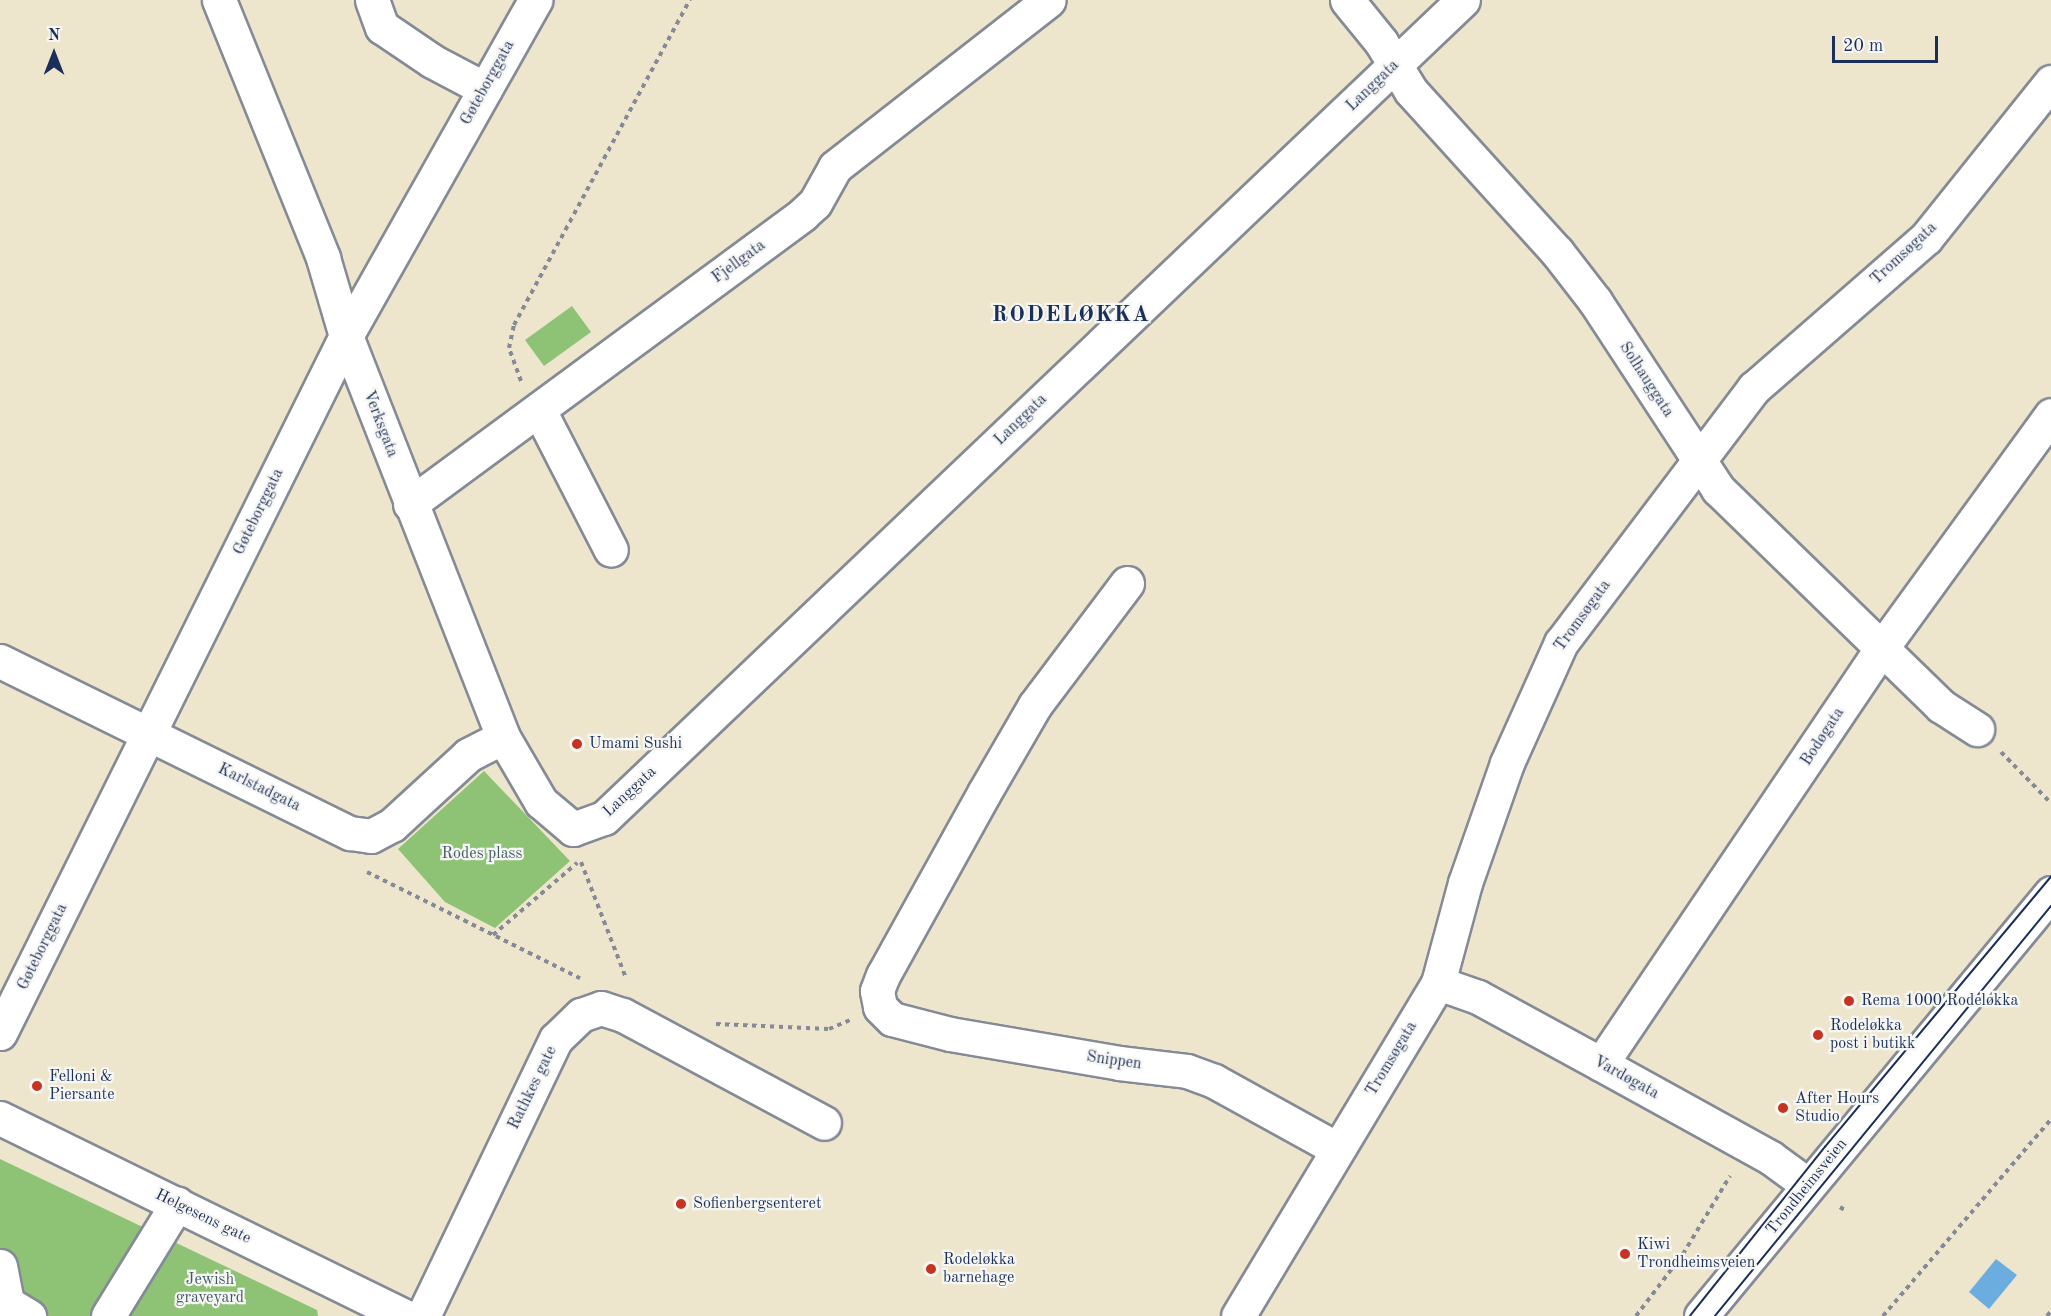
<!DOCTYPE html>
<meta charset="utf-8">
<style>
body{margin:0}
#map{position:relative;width:2051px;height:1316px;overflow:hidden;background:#ede6cd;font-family:"Old Standard TT",serif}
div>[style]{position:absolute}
.green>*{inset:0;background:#8ec375}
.water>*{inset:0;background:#6cade0}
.path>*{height:4px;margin-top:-2px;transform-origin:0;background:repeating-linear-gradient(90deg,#848a96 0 4.5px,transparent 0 9px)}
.roads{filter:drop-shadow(2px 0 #848a96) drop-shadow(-2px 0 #848a96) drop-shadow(0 2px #848a96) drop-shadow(0 -2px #848a96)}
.minor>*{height:33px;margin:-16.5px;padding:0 16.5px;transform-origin:16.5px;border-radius:16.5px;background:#fff}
.tram>*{height:1.5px;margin:-0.75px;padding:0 0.75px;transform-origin:0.75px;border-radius:0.75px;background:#1b2f5e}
.dots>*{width:16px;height:16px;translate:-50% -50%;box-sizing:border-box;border:3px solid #f6f6f2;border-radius:50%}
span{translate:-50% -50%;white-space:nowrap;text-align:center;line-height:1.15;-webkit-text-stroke:4.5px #f6f6f2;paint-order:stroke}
.street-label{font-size:16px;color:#1b2f5e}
.poi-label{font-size:16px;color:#1b2f5e}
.left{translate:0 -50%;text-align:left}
.park-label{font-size:16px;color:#3e5b65}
.district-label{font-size:22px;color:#1b2f5e;font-weight:700;letter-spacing:1.5px}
.north{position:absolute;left:24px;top:24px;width:60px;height:60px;-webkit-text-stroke:4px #f6f6f2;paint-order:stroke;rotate:0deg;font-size:16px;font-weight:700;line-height:24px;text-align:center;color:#1b2f5e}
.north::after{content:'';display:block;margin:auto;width:21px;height:27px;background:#1b2f5e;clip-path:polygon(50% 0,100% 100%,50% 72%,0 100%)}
.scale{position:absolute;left:1832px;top:36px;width:106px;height:27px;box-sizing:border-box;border:3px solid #1b2f5e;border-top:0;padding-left:8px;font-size:18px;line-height:21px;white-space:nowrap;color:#1b2f5e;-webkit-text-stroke:4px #f6f6f2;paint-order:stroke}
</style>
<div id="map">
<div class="green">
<div style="clip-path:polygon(572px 306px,591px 332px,544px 366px,525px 340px)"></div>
<div style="clip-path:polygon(484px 771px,570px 861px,495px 928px,445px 902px,398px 849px)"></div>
<div style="clip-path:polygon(0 1159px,317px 1310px,318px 1316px,0 1316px)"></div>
</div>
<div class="water">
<div style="clip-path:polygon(1996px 1259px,2017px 1275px,1989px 1309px,1969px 1292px)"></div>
</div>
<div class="path">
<div style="left:521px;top:381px;width:35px;rotate:-110deg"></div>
<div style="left:509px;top:348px;width:24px;rotate:-78deg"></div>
<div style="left:514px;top:325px;width:370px;rotate:-61.6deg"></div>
<div style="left:2001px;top:752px;width:71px;rotate:45.6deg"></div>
<div style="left:581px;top:862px;width:124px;rotate:68.8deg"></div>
<div style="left:367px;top:872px;width:238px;rotate:26.5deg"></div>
<div style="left:493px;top:935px;width:111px;rotate:-40.6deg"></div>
<div style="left:716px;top:1024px;width:113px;rotate:2.5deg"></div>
<div style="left:829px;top:1029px;width:23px;rotate:-23deg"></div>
<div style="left:1840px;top:1207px;width:7px;rotate:34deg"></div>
<div style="left:1636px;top:1316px;width:78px;rotate:-52.8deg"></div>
<div style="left:1683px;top:1254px;width:91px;rotate:-58.9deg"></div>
<div style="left:1883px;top:1316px;width:259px;rotate:-49.5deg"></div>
<div style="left:2047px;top:1316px;width:6px;rotate:-51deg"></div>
</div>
<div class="roads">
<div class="minor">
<div style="left:219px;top:0;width:278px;rotate:68deg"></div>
<div style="left:323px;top:258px;width:81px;rotate:73.6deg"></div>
<div style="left:346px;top:336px;width:431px;rotate:68.6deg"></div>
<div style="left:503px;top:737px;width:75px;rotate:59.7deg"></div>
<div style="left:541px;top:802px;width:42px;rotate:40.2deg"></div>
<div style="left:573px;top:829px;width:33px;rotate:-20deg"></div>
<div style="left:604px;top:818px;width:1186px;rotate:-43.6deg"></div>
<div style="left:372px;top:0;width:29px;rotate:70deg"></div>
<div style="left:382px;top:27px;width:60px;rotate:34.2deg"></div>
<div style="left:432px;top:61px;width:60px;rotate:27.8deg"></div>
<div style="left:1347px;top:0;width:54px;rotate:51deg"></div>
<div style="left:1381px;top:42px;width:57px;rotate:58.5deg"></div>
<div style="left:1411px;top:91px;width:217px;rotate:47.8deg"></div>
<div style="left:1557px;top:252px;width:62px;rotate:52.2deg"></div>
<div style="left:1595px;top:301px;width:225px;rotate:56.8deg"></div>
<div style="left:1718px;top:489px;width:311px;rotate:44.2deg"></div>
<div style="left:1941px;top:706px;width:43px;rotate:32.6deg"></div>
<div style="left:539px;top:410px;width:157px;rotate:62.8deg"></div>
<div style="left:410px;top:504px;width:488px;rotate:-36.4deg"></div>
<div style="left:803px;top:214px;width:16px;rotate:-43deg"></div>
<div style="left:815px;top:203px;width:41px;rotate:-60.9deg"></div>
<div style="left:835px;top:167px;width:271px;rotate:-38deg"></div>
<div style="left:1127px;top:583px;width:153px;rotate:127deg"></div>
<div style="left:1035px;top:705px;width:102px;rotate:120.1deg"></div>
<div style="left:984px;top:793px;width:208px;rotate:119deg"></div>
<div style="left:883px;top:975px;width:17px;rotate:111deg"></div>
<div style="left:877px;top:991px;width:16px;rotate:79deg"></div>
<div style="left:880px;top:1007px;width:17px;rotate:45deg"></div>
<div style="left:892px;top:1019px;width:60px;rotate:14.5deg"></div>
<div style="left:950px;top:1034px;width:171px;rotate:9.7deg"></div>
<div style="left:1119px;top:1063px;width:68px;rotate:6.7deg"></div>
<div style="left:1187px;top:1071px;width:29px;rotate:20deg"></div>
<div style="left:1214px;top:1081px;width:141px;rotate:28.9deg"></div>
<div style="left:0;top:661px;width:390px;rotate:26.2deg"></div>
<div style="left:350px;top:833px;width:21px;rotate:8deg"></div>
<div style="left:371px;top:836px;width:24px;rotate:-28deg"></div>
<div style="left:392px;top:825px;width:103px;rotate:-42.6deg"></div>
<div style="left:468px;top:755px;width:39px;rotate:-27deg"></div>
<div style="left:1438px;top:983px;width:42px;rotate:19.3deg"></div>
<div style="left:1478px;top:997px;width:140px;rotate:28.6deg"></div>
<div style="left:1601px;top:1064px;width:194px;rotate:28.9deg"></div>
<div style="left:1771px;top:1158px;width:46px;rotate:36.1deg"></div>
<div style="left:0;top:1033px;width:778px;rotate:-63.6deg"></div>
<div style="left:346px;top:336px;width:386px;rotate:-60.6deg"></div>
<div style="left:1601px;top:1064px;width:501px;rotate:-55.99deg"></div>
<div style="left:1881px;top:649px;width:289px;rotate:-54deg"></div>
<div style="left:0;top:1118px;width:451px;rotate:26.1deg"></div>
<div style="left:0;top:1266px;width:38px;rotate:79deg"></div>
<div style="left:7px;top:1303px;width:26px;rotate:31deg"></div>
<div style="left:108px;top:1316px;width:132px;rotate:-58.4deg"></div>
<div style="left:423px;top:1316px;width:307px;rotate:-64.4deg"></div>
<div style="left:556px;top:1039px;width:35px;rotate:-44deg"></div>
<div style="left:581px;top:1015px;width:21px;rotate:-19deg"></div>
<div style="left:601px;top:1008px;width:23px;rotate:18deg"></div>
<div style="left:623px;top:1015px;width:228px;rotate:28.2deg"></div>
<div style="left:1238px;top:1316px;width:388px;rotate:-59deg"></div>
<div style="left:1438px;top:983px;width:104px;rotate:-74.9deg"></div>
<div style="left:1465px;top:883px;width:127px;rotate:-70.7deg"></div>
<div style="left:1507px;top:763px;width:132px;rotate:-65.8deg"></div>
<div style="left:1561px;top:643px;width:320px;rotate:-52.9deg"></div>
<div style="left:1754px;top:388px;width:228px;rotate:-41.1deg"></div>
<div style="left:1926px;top:238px;width:200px;rotate:-51.3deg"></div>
<div style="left:1701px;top:1316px;width:549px;rotate:-50.39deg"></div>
</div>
</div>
<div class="tram">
<div style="left:1690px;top:1316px;width:216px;rotate:-51.4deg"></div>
<div style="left:1825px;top:1147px;width:352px;rotate:-50.1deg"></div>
<div style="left:1715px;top:1316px;width:530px;rotate:-50.66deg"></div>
</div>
<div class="dots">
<div style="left:577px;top:744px;background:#c8321e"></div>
<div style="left:1849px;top:1001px;background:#c8321e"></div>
<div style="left:1818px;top:1035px;background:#c8321e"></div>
<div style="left:37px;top:1086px;background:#c8321e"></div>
<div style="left:1783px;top:1108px;background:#c8321e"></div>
<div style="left:681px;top:1204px;background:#c8321e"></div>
<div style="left:1625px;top:1254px;background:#c8321e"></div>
<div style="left:931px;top:1269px;background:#c8321e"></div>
</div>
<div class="street-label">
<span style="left:488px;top:83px;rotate:-61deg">Gøteborggata</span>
<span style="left:1373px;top:86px;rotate:-44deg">Langgata</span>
<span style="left:1904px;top:254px;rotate:-43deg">Tromsøgata</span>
<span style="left:739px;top:262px;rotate:-36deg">Fjellgata</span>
<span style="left:1646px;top:380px;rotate:57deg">Solhauggata</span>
<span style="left:1021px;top:420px;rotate:-44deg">Langgata</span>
<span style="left:380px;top:424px;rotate:69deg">Verksgata</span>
<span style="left:259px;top:512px;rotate:-64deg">Gøteborggata</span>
<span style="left:1583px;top:616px;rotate:-54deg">Tromsøgata</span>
<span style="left:1823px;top:737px;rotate:-57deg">Bodøgata</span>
<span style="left:259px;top:788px;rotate:26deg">Karlstadgata</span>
<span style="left:630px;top:792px;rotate:-43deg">Langgata</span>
<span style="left:43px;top:947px;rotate:-64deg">Gøteborggata</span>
<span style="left:1392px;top:1059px;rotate:-59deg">Tromsøgata</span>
<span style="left:1114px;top:1061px;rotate:8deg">Snippen</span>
<span style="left:1626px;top:1078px;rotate:29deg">Vardøgata</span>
<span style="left:533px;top:1088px;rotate:-64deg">Rathkes gate</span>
<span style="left:1807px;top:1187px;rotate:-51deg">Trondheimsveien</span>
<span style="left:203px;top:1217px;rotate:26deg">Helgesens gate</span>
</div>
<div class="poi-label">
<span class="left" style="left:589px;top:744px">Umami Sushi</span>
<span class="left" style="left:1861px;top:1001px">Rema 1000 Rodeløkka</span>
<span class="left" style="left:1830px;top:1035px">Rodeløkka<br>post i butikk</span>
<span class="left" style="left:49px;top:1086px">Felloni &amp;<br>Piersante</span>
<span class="left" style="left:1795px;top:1108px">After Hours<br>Studio</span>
<span class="left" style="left:693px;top:1204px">Sofienbergsenteret</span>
<span class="left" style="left:1637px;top:1254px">Kiwi<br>Trondheimsveien</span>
<span class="left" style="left:943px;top:1269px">Rodeløkka<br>barnehage</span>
</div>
<div class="park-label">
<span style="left:482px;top:854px">Rodes plass</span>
<span style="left:210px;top:1289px">Jewish<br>graveyard</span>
</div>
<div class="district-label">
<span style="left:1071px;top:316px">RODELØKKA</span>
</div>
<div class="north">N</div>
<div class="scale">20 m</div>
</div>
